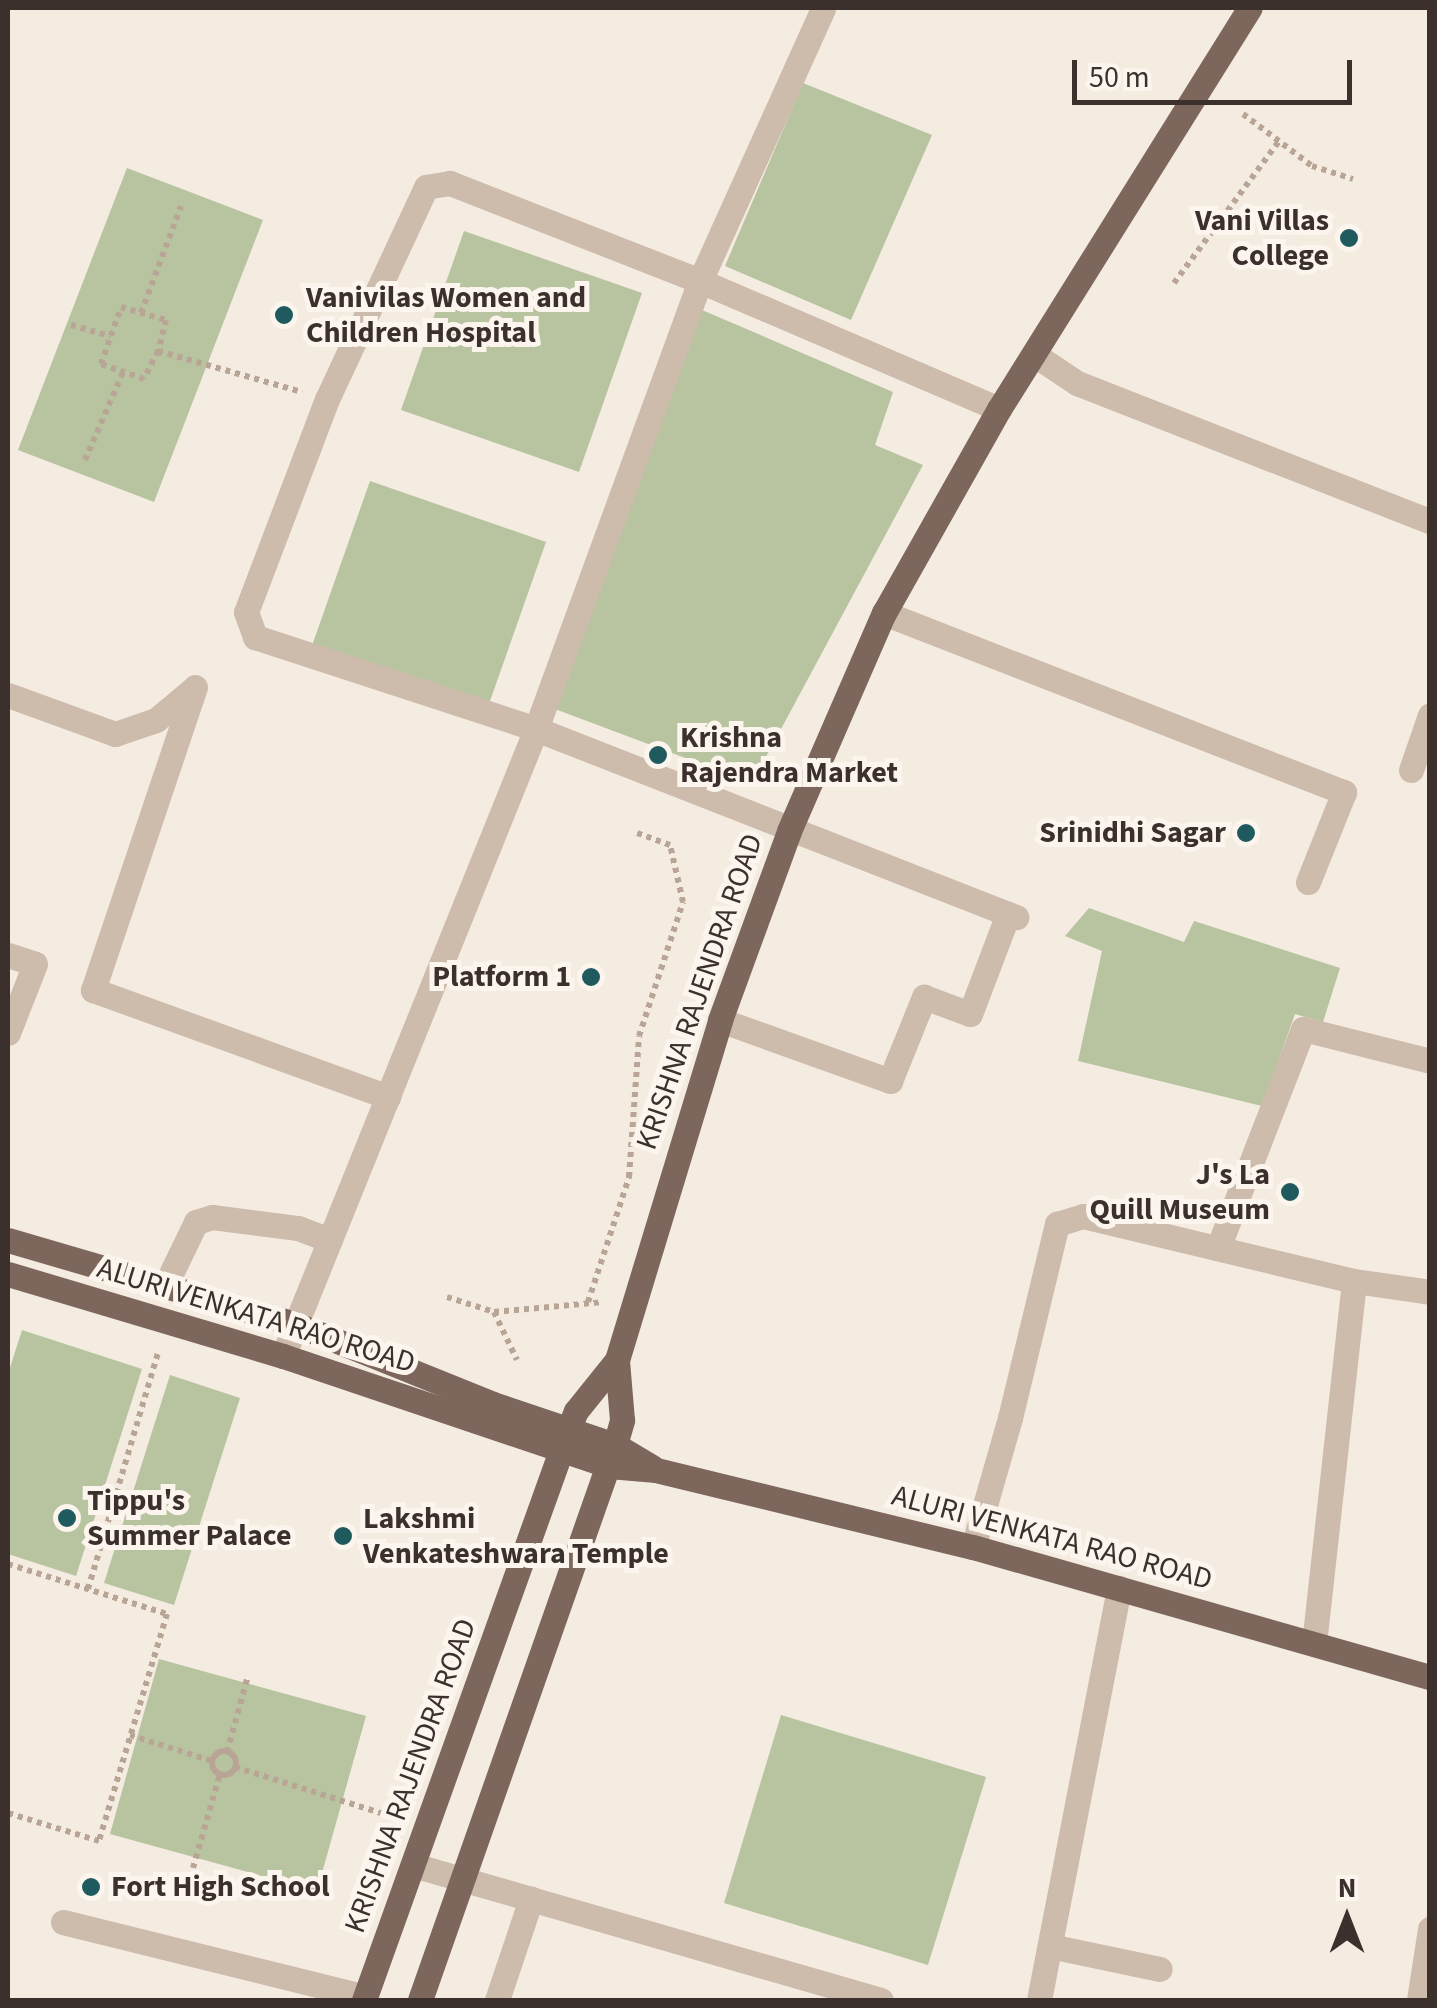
<!DOCTYPE html>
<style>
body{margin:0}
#map{position:relative;width:1437px;height:2008px;overflow:hidden;background:#f4ebe1;font-family:"Source Sans 3",sans-serif}
div>[style]{position:absolute}
.green>*{inset:0;background:#b8c4a0}
.path>*{height:6px;margin-top:-3px;transform-origin:0;background:repeating-linear-gradient(90deg,#b9a596 0 5px,transparent 0 10px)}
.path>.ring{margin:-3px;padding:0;box-sizing:content-box;background:none;border:6px solid #b9a596;border-radius:50%}
.minor>*{height:25px;margin:-12.5px;padding:0 12.5px;transform-origin:12.5px;border-radius:12.5px;background:#cdbbac}
.major>*{height:25px;margin:-12.5px;padding:0 12.5px;transform-origin:12.5px;border-radius:12.5px;background:#7d675c}
.dots>*{width:28px;height:28px;translate:-50% -50%;box-sizing:border-box;border:5px solid #fbf5ee;border-radius:50%}
span{translate:-50% -50%;white-space:nowrap;text-align:center;line-height:1.15;-webkit-text-stroke:10px #fbf5ee;paint-order:stroke}
.poi-label{font-size:30px;color:#3b302b;font-weight:700}
.right{translate:-100% -50%;text-align:right}
.left{translate:0 -50%;text-align:left}
.street-label{font-size:30px;color:#3b302b}
.frame{position:absolute;inset:0;border:10px solid #3b302b;pointer-events:none}
.north{position:absolute;left:1297px;top:1868px;width:100px;height:100px;-webkit-text-stroke:8px #fbf5ee;paint-order:stroke;rotate:0deg;font-size:28px;font-weight:700;line-height:40px;text-align:center;color:#3b302b}
.north::after{content:'';display:block;margin:auto;width:35px;height:45px;background:#3b302b;clip-path:polygon(50% 0,100% 100%,50% 72%,0 100%)}
.scale{position:absolute;left:1072px;top:60px;width:280px;height:45px;box-sizing:border-box;border:5px solid #3b302b;border-top:0;padding-left:12px;font-size:30px;line-height:35px;white-space:nowrap;color:#3b302b;-webkit-text-stroke:8px #fbf5ee;paint-order:stroke}
</style>
<div id="map">
<div class="green">
<div style="clip-path:polygon(803px 83px,932px 135px,851px 320px,725px 266px)"></div>
<div style="clip-path:polygon(127px 168px,263px 220px,154px 502px,18px 450px)"></div>
<div style="clip-path:polygon(464px 231px,642px 293px,579px 472px,401px 410px)"></div>
<div style="clip-path:polygon(702px 310px,893px 392px,875px 445px,923px 465px,752px 783px,555px 709px)"></div>
<div style="clip-path:polygon(370px 481px,546px 542px,484px 718px,308px 657px)"></div>
<div style="clip-path:polygon(1089px 908px,1184px 942px,1194px 921px,1340px 968px,1323px 1022px,1295px 1014px,1262px 1106px,1078px 1061px,1102px 951px,1065px 936px)"></div>
<div style="clip-path:polygon(22px 1330px,142px 1369px,76px 1576px,8px 1554px,8px 1374px)"></div>
<div style="clip-path:polygon(170px 1375px,240px 1398px,174px 1605px,104px 1583px)"></div>
<div style="clip-path:polygon(159px 1659px,366px 1716px,317px 1891px,110px 1834px)"></div>
<div style="clip-path:polygon(781px 1715px,986px 1777px,928px 1965px,724px 1903px)"></div>
</div>
<div class="path">
<div style="left:1243px;top:114px;width:86px;rotate:37deg"></div>
<div style="left:1312px;top:166px;width:43px;rotate:17.6deg"></div>
<div style="left:1174px;top:283px;width:177px;rotate:-53.5deg"></div>
<div style="left:121px;top:307px;width:47px;rotate:16.1deg"></div>
<div style="left:166px;top:320px;width:32px;rotate:104deg"></div>
<div style="left:158px;top:351px;width:31px;rotate:117deg"></div>
<div style="left:144px;top:379px;width:46px;rotate:-160.8deg"></div>
<div style="left:101px;top:364px;width:60px;rotate:-70.7deg"></div>
<div style="left:141px;top:313px;width:114px;rotate:-69.5deg"></div>
<div style="left:71px;top:325px;width:41px;rotate:15.8deg"></div>
<div style="left:158px;top:351px;width:150px;rotate:15.9deg"></div>
<div style="left:85px;top:460px;width:96px;rotate:-66.6deg"></div>
<div style="left:447px;top:1297px;width:49px;rotate:17.7deg"></div>
<div style="left:494px;top:1312px;width:109px;rotate:-5.2deg"></div>
<div style="left:588px;top:1302px;width:132px;rotate:-71.8deg"></div>
<div style="left:629px;top:1177px;width:141px;rotate:-85.9deg"></div>
<div style="left:639px;top:1036px;width:141px;rotate:-71.8deg"></div>
<div style="left:683px;top:902px;width:58px;rotate:-102.8deg"></div>
<div style="left:670px;top:845px;width:35px;rotate:-160deg"></div>
<div style="left:494px;top:1312px;width:53px;rotate:64.4deg"></div>
<div style="left:8px;top:1564px;width:167px;rotate:17.5deg"></div>
<div style="left:167px;top:1614px;width:237px;rotate:106.7deg"></div>
<div style="left:99px;top:1841px;width:95px;rotate:-162.9deg"></div>
<div style="left:88px;top:1589px;width:249px;rotate:-73.5deg"></div>
<div style="left:130px;top:1735px;width:86px;rotate:17.6deg"></div>
<div class="ring" style="left:212px;top:1751px;width:18px;height:18px"></div>
<div style="left:227px;top:1752px;width:76px;rotate:-74.7deg"></div>
<div style="left:235px;top:1767px;width:163px;rotate:17.5deg"></div>
<div style="left:193px;top:1868px;width:98px;rotate:-74deg"></div>
</div>
<div class="minor">
<div style="left:1035px;top:355px;width:50px;rotate:33.7deg"></div>
<div style="left:1077px;top:383px;width:379px;rotate:21.4deg"></div>
<div style="left:999px;top:409px;width:325px;rotate:-156.8deg"></div>
<div style="left:700px;top:281px;width:269px;rotate:-158.6deg"></div>
<div style="left:450px;top:183px;width:24px;rotate:171deg"></div>
<div style="left:426px;top:187px;width:234px;rotate:115deg"></div>
<div style="left:327px;top:399px;width:228px;rotate:110.8deg"></div>
<div style="left:246px;top:612px;width:27px;rotate:70deg"></div>
<div style="left:255px;top:637px;width:296px;rotate:18.1deg"></div>
<div style="left:536px;top:729px;width:516px;rotate:21.39deg"></div>
<div style="left:884px;top:613px;width:494px;rotate:21.3deg"></div>
<div style="left:1344px;top:792px;width:97px;rotate:111.8deg"></div>
<div style="left:195px;top:687px;width:320px;rotate:108.6deg"></div>
<div style="left:93px;top:990px;width:314px;rotate:19.9deg"></div>
<div style="left:8px;top:695px;width:114px;rotate:20deg"></div>
<div style="left:115px;top:734px;width:43px;rotate:-18.9deg"></div>
<div style="left:156px;top:720px;width:47px;rotate:-39.8deg"></div>
<div style="left:1411px;top:770px;width:58px;rotate:-70.9deg"></div>
<div style="left:8px;top:955px;width:28px;rotate:18deg"></div>
<div style="left:35px;top:964px;width:74px;rotate:111.4deg"></div>
<div style="left:720px;top:1020px;width:181px;rotate:19.7deg"></div>
<div style="left:890px;top:1081px;width:91px;rotate:-68deg"></div>
<div style="left:924px;top:997px;width:49px;rotate:20.3deg"></div>
<div style="left:970px;top:1014px;width:107px;rotate:-69.2deg"></div>
<div style="left:1218px;top:1248px;width:235px;rotate:-68.8deg"></div>
<div style="left:1303px;top:1029px;width:131px;rotate:14.1deg"></div>
<div style="left:165px;top:1286px;width:71px;rotate:-64.2deg"></div>
<div style="left:196px;top:1222px;width:17px;rotate:-17deg"></div>
<div style="left:212px;top:1217px;width:87px;rotate:7.3deg"></div>
<div style="left:298px;top:1228px;width:34px;rotate:21deg"></div>
<div style="left:283px;top:1356px;width:676px;rotate:-68.03deg"></div>
<div style="left:536px;top:729px;width:477px;rotate:-69.9deg"></div>
<div style="left:700px;top:281px;width:299px;rotate:-65.7deg"></div>
<div style="left:973px;top:1547px;width:134px;rotate:-74deg"></div>
<div style="left:1010px;top:1418px;width:200px;rotate:-76.4deg"></div>
<div style="left:1057px;top:1224px;width:27px;rotate:-17deg"></div>
<div style="left:1083px;top:1216px;width:279px;rotate:13.5deg"></div>
<div style="left:1354px;top:1281px;width:77px;rotate:8.2deg"></div>
<div style="left:1314px;top:1644px;width:365px;rotate:-83.7deg"></div>
<div style="left:413px;top:1865px;width:487px;rotate:16.1deg"></div>
<div style="left:63px;top:1922px;width:311px;rotate:13.9deg"></div>
<div style="left:1050px;top:1946px;width:112px;rotate:11.8deg"></div>
<div style="left:497px;top:2000px;width:107px;rotate:-71.4deg"></div>
<div style="left:1039px;top:2000px;width:420px;rotate:-79deg"></div>
<div style="left:1419px;top:2000px;width:72px;rotate:-81.2deg"></div>
</div>
<div class="major">
<div style="left:8px;top:1240px;width:299px;rotate:16.3deg"></div>
<div style="left:295px;top:1324px;width:214px;rotate:22deg"></div>
<div style="left:493px;top:1404px;width:129px;rotate:18.6deg"></div>
<div style="left:615px;top:1445px;width:43px;rotate:30.7deg"></div>
<div style="left:8px;top:1274px;width:287px;rotate:16.6deg"></div>
<div style="left:283px;top:1356px;width:344px;rotate:18.6deg"></div>
<div style="left:609px;top:1466px;width:47px;rotate:4.9deg"></div>
<div style="left:656px;top:1470px;width:326px;rotate:13.7deg"></div>
<div style="left:973px;top:1547px;width:475px;rotate:15.9deg"></div>
<div style="left:364px;top:2000px;width:608px;rotate:-70.28deg"></div>
<div style="left:569px;top:1428px;width:18px;rotate:-68deg"></div>
<div style="left:576px;top:1411px;width:65px;rotate:-51.2deg"></div>
<div style="left:617px;top:1360px;width:355px;rotate:-73.1deg"></div>
<div style="left:720px;top:1020px;width:201px;rotate:-69.9deg"></div>
<div style="left:789px;top:831px;width:238px;rotate:-66.5deg"></div>
<div style="left:884px;top:613px;width:234px;rotate:-60.6deg"></div>
<div style="left:999px;top:409px;width:473px;rotate:-58deg"></div>
<div style="left:420px;top:2000px;width:588px;rotate:-70.64deg"></div>
<div style="left:615px;top:1445px;width:26px;rotate:-74deg"></div>
<div style="left:622px;top:1420px;width:60px;rotate:-94.8deg"></div>
</div>
<div class="dots">
<div style="left:1349px;top:238px;background:#1f5a5e"></div>
<div style="left:284px;top:315px;background:#1f5a5e"></div>
<div style="left:658px;top:755px;background:#1f5a5e"></div>
<div style="left:1246px;top:833px;background:#1f5a5e"></div>
<div style="left:591px;top:977px;background:#1f5a5e"></div>
<div style="left:1290px;top:1192px;background:#1f5a5e"></div>
<div style="left:67px;top:1518px;background:#1f5a5e"></div>
<div style="left:343px;top:1536px;background:#1f5a5e"></div>
<div style="left:91px;top:1887px;background:#1f5a5e"></div>
</div>
<div class="poi-label">
<span class="right" style="left:1329px;top:238px">Vani Villas<br>College</span>
<span class="left" style="left:306px;top:315px">Vanivilas Women and<br>Children Hospital</span>
<span class="left" style="left:680px;top:755px">Krishna<br>Rajendra Market</span>
<span class="right" style="left:1226px;top:833px">Srinidhi Sagar</span>
<span class="right" style="left:571px;top:977px">Platform 1</span>
<span class="right" style="left:1270px;top:1192px">J's La<br>Quill Museum</span>
<span class="left" style="left:87px;top:1518px">Tippu's<br>Summer Palace</span>
<span class="left" style="left:363px;top:1536px">Lakshmi<br>Venkateshwara Temple</span>
<span class="left" style="left:111px;top:1887px">Fort High School</span>
</div>
<div class="street-label">
<span style="left:700px;top:992px;rotate:-71deg">KRISHNA RAJENDRA ROAD</span>
<span style="left:256px;top:1316px;rotate:17deg">ALURI VENKATA RAO ROAD</span>
<span style="left:1052px;top:1538px;rotate:15deg">ALURI VENKATA RAO ROAD</span>
<span style="left:411px;top:1776px;rotate:-70deg">KRISHNA RAJENDRA ROAD</span>
</div>
<div class="frame"></div>
<div class="north">N</div>
<div class="scale">50 m</div>
</div>
